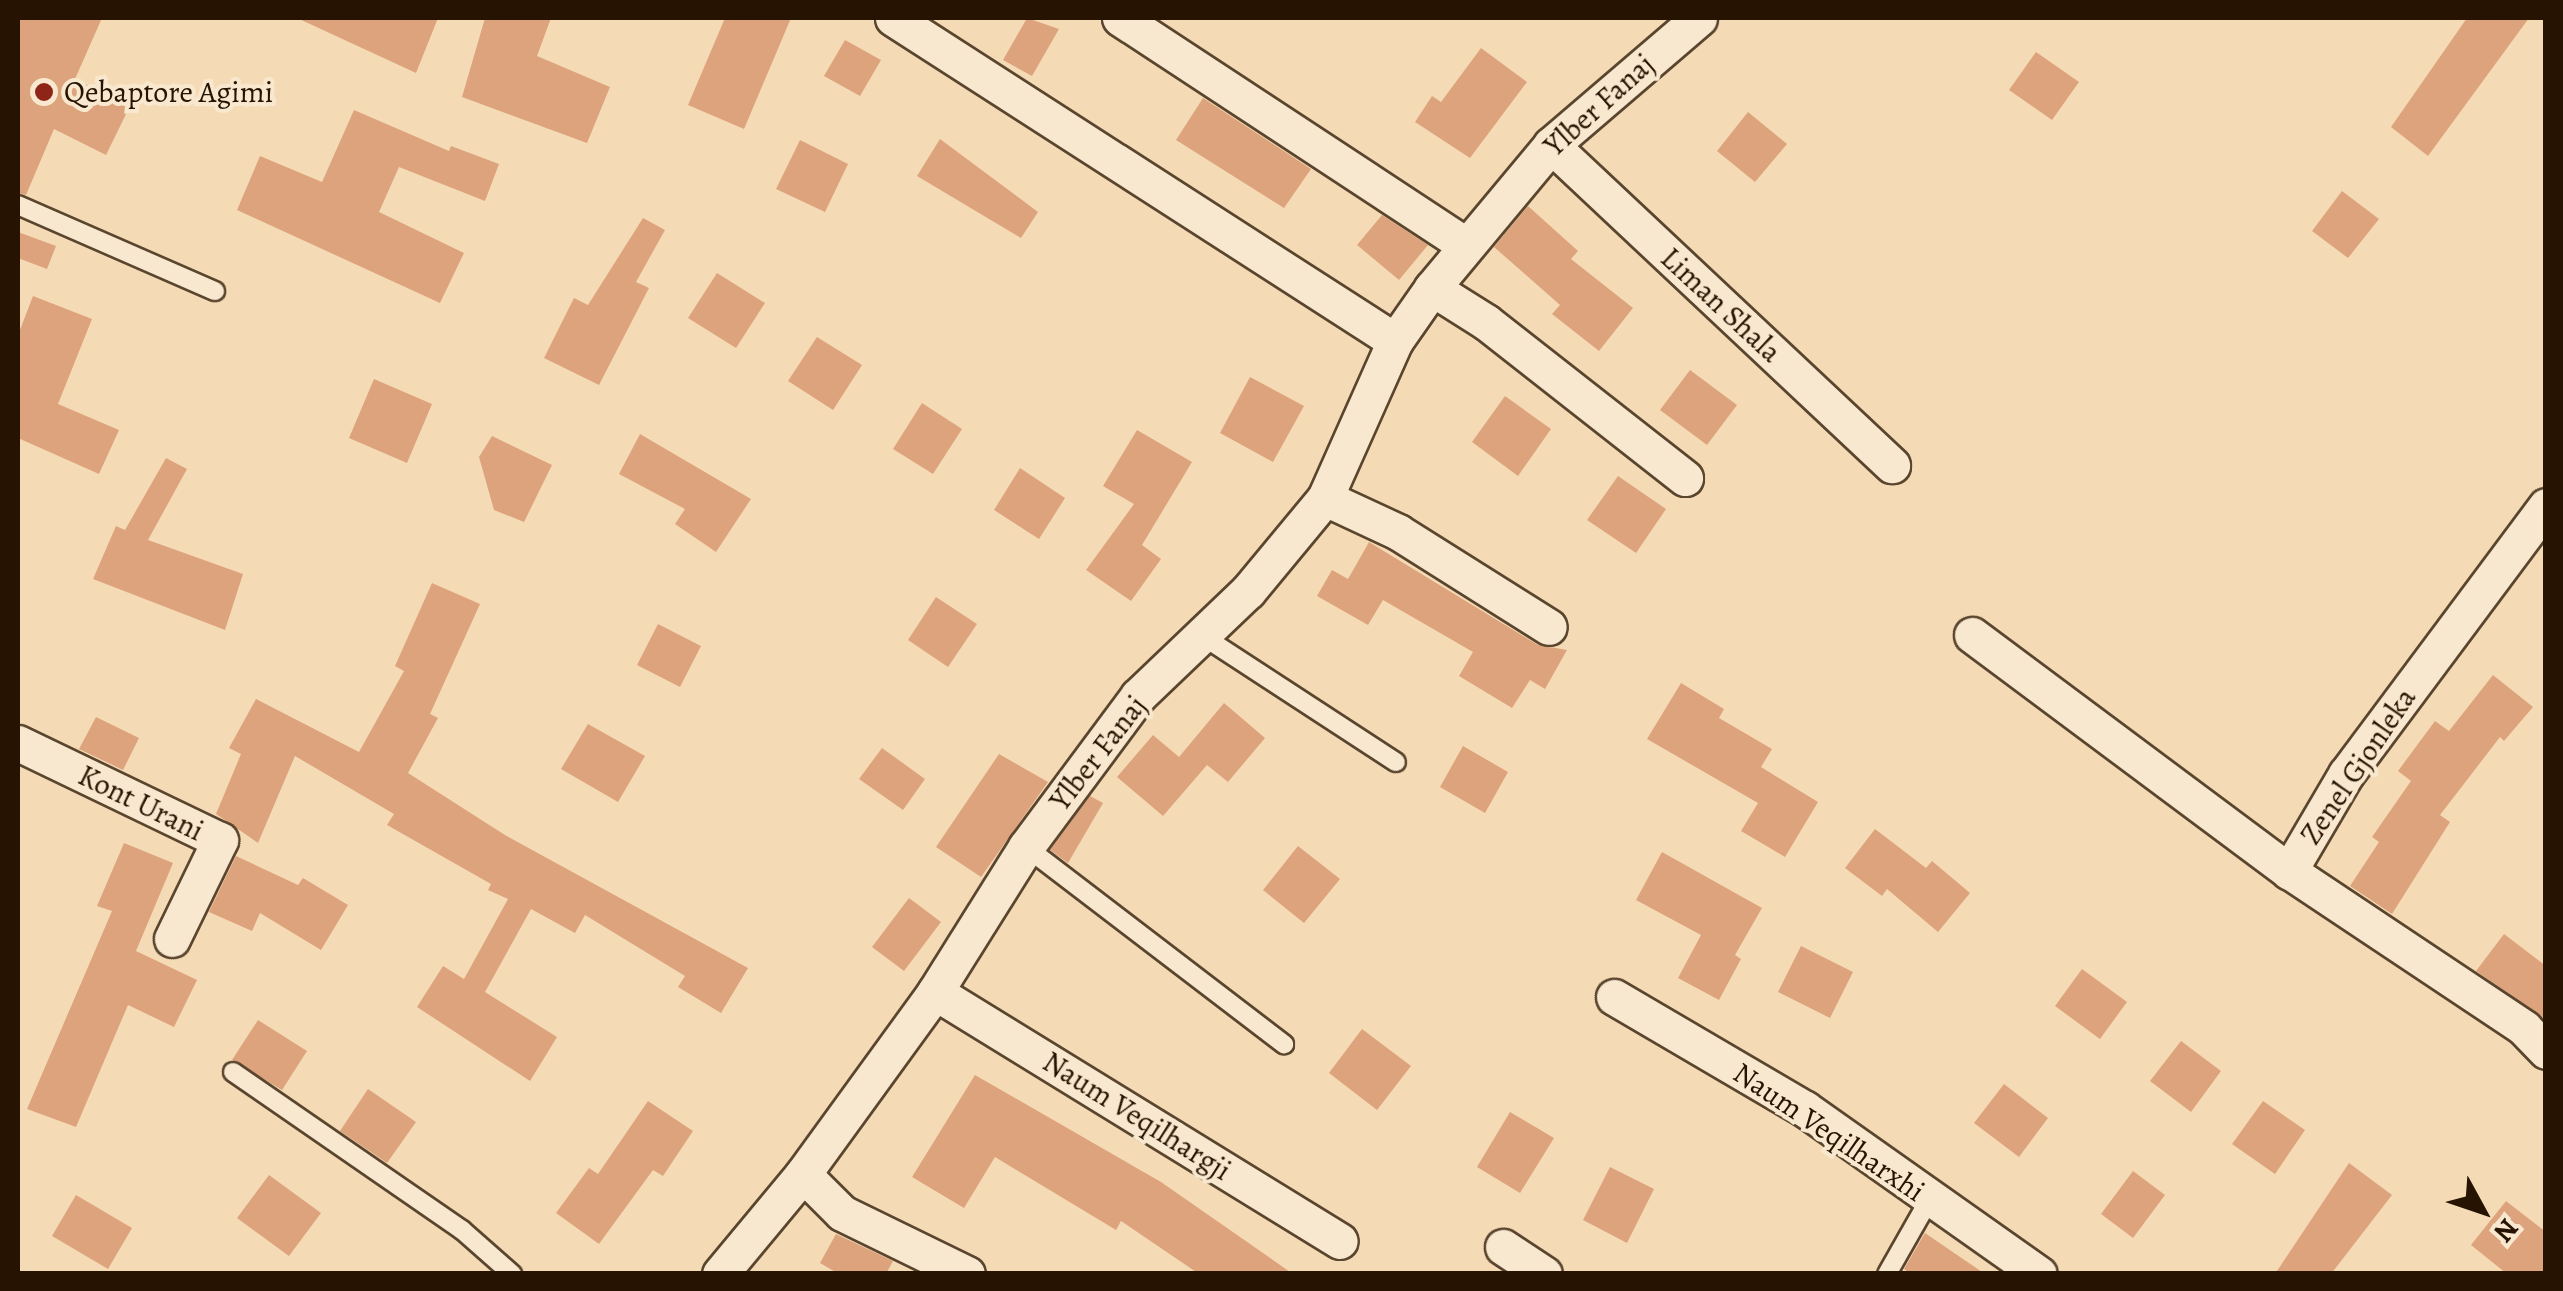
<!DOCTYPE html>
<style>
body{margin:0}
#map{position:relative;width:2563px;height:1291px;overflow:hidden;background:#f5dbb5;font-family:Alegreya,serif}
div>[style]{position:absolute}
.building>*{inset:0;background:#dda37d}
.roads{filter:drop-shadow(2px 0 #5a452e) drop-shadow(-2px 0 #5a452e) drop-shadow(0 2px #5a452e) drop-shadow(0 -2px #5a452e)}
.lane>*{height:18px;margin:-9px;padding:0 9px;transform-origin:9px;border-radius:9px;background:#f8e8cf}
.street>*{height:35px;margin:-17.5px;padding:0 17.5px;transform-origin:17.5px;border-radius:17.5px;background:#f8e8cf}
.dots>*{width:28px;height:28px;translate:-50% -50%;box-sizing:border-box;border:5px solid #f8e8cf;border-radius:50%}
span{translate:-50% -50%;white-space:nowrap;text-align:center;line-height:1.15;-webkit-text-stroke:8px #f8e8cf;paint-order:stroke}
.poi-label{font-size:30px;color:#261301}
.left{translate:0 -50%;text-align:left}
.street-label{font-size:30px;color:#261301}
.frame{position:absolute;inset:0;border:20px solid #261301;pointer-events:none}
.north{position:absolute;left:2433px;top:1161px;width:100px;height:100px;-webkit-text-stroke:8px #f8e8cf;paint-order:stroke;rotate:130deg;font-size:28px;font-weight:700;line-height:40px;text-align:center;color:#261301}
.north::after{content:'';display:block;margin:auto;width:35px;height:45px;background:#261301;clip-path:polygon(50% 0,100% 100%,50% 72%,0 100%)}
</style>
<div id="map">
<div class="building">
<div style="clip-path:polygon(18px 18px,102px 18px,75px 79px,130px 106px,106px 155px,54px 129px,26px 195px,18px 193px)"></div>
<div style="clip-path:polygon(297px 18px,438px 18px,416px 73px)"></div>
<div style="clip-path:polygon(485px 18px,551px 18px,537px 56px,610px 87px,587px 143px,462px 97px)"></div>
<div style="clip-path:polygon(725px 18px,791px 18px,744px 129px,688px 105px)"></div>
<div style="clip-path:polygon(1027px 18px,1059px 29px,1032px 76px,1003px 60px)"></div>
<div style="clip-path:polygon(2467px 18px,2529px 18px,2428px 156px,2391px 127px)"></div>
<div style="clip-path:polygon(845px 40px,881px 60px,860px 96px,824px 76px)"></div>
<div style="clip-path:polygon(1481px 48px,1527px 82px,1470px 158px,1415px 122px,1432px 96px,1441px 102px)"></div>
<div style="clip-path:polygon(2036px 52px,2079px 82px,2052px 120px,2009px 90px)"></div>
<div style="clip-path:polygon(1203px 98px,1311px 169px,1284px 208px,1176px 140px)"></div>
<div style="clip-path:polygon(354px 110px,449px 151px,451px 146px,499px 164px,485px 201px,399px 167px,379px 212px,464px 253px,440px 303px,237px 210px,260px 156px,322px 182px)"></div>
<div style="clip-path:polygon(1748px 112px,1787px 144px,1755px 182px,1717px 151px)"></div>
<div style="clip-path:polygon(940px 139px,1038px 212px,1021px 238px,917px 176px)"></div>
<div style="clip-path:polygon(800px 140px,848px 164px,825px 212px,776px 189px)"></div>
<div style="clip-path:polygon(2342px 191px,2379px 219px,2348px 258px,2312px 231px)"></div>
<div style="clip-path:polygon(1528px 206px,1578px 251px,1571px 259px,1633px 308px,1599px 351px,1552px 314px,1560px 305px,1494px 247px)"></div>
<div style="clip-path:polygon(1382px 215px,1428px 245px,1399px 280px,1357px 245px)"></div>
<div style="clip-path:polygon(643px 218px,665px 230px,636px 282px,649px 288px,599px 385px,544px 358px,574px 298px,588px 305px)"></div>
<div style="clip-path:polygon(18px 232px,56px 246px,47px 269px,18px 258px)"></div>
<div style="clip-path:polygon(717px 273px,765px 303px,736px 348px,688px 318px)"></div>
<div style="clip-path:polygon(33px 296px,92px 319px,58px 404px,119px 430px,99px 474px,18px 438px,18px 335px)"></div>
<div style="clip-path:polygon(817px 337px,862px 365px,833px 410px,788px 381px)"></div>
<div style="clip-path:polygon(1690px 370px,1737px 405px,1707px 445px,1660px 410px)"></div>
<div style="clip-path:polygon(1250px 377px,1304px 406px,1273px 462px,1220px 433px)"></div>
<div style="clip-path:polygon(374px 379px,432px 404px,407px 463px,349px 438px)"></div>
<div style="clip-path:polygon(1505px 396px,1551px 429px,1518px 476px,1472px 442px)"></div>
<div style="clip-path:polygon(922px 403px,962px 429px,933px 474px,893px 449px)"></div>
<div style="clip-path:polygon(1137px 430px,1192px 462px,1142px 545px,1161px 559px,1131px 601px,1086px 570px,1134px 504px,1103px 486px)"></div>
<div style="clip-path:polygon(640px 434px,751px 499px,716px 552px,675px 524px,685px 509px,619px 474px)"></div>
<div style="clip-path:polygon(492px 436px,552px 465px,524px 522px,494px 510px,479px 457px)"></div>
<div style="clip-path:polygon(166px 458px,187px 469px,148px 540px,243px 574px,225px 630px,93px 579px,116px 526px,125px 530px)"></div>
<div style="clip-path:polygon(1020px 468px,1065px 498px,1039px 539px,994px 510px)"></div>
<div style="clip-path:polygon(1618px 476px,1666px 509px,1636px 553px,1587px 520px)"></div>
<div style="clip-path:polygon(1369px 542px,1538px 645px,1567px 650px,1545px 689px,1530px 680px,1512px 708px,1459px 676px,1473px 652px,1383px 600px,1368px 625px,1317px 596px,1332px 570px,1348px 579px)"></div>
<div style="clip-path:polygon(432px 583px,480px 604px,430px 714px,438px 718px,408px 773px,505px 835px,748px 968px,721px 1013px,678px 987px,685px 976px,585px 915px,575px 933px,531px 909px,485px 992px,557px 1037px,530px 1081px,417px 1007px,443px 966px,464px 979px,508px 899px,488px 890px,491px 884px,387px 825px,394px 814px,295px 756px,258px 843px,216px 814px,241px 754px,229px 748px,256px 699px,359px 752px,404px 671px,395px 666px)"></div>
<div style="clip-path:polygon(936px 597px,977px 624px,948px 667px,908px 640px)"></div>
<div style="clip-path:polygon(658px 624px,701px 646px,680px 687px,637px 665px)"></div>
<div style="clip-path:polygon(2493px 675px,2533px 707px,2504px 741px,2500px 737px,2440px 815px,2450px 822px,2392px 914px,2350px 886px,2379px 842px,2372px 837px,2411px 781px,2398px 771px,2435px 721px,2449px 731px)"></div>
<div style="clip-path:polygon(1681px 683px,1724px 709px,1719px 718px,1772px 749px,1761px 767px,1818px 802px,1785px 857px,1741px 831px,1758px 803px,1647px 739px)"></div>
<div style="clip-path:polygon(1224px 703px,1265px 738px,1228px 782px,1207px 765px,1163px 816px,1117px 777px,1153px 735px,1179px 757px)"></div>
<div style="clip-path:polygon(96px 717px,139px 738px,123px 770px,79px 749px)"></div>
<div style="clip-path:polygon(588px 724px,645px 756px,618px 802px,561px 769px)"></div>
<div style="clip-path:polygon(1463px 746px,1508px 772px,1485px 813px,1440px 787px)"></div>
<div style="clip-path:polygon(882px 748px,925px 779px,903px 810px,859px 779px)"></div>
<div style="clip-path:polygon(999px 754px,1048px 782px,981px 877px,936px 847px)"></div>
<div style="clip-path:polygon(1090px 796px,1103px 803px,1068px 863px,1050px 850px)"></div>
<div style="clip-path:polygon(1875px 829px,1926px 868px,1932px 861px,1970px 893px,1938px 932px,1887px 889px,1882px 896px,1845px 868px)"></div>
<div style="clip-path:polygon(124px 843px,173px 863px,136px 951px,197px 980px,174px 1027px,128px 1005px,76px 1127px,27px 1109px,112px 911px,97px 906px)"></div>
<div style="clip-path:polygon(1298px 846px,1340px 879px,1304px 923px,1263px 890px)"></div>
<div style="clip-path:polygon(1662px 852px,1762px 908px,1735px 955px,1741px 959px,1719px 1000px,1678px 978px,1701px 935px,1636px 900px)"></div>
<div style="clip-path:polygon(236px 856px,298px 885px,303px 878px,348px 905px,321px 950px,260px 913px,252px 931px,209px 912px)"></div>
<div style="clip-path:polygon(909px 898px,941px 922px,904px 971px,872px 947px)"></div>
<div style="clip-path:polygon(2504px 934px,2546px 966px,2546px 1020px,2476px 971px)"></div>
<div style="clip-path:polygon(1801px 946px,1853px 972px,1830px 1018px,1778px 992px)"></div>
<div style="clip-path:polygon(2082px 969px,2127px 1002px,2100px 1039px,2055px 1006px)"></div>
<div style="clip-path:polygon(258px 1020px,307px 1051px,282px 1090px,232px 1060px)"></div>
<div style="clip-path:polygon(1362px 1029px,1411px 1066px,1377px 1110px,1329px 1073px)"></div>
<div style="clip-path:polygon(2181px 1041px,2221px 1071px,2191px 1112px,2150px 1081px)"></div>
<div style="clip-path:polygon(975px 1075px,1161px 1182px,1293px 1274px,1199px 1274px,1121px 1221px,1116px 1230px,995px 1157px,964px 1208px,912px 1177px)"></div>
<div style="clip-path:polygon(2004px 1084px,2048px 1118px,2019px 1157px,1974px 1123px)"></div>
<div style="clip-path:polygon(368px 1089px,416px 1122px,387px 1163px,340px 1131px)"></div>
<div style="clip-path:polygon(648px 1101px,693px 1131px,663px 1176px,653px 1170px,599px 1244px,556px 1213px,589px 1168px,598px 1174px)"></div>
<div style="clip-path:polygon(2263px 1101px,2305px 1130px,2275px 1174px,2232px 1144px)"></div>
<div style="clip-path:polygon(1510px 1112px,1554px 1138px,1520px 1193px,1477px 1167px)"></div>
<div style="clip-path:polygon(2349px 1163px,2392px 1195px,2331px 1274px,2275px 1274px)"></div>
<div style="clip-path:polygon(1610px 1167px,1654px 1189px,1627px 1243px,1583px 1220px)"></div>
<div style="clip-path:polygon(2133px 1171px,2165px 1195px,2133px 1238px,2101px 1214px)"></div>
<div style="clip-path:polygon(269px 1175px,321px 1213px,289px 1256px,237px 1218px)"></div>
<div style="clip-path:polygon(76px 1195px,132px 1228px,108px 1269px,52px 1236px)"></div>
<div style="clip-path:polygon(2506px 1201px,2546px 1232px,2546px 1274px,2507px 1274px,2471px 1245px)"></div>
<div style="clip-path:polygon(1925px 1233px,1985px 1274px,1911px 1274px,1904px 1269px)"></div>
<div style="clip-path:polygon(836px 1234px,893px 1261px,886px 1274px,839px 1274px,820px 1263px)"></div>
</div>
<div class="roads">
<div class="lane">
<div style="left:18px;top:205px;width:215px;rotate:23.6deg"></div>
<div style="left:1204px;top:637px;width:229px;rotate:33.1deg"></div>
<div style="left:1026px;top:847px;width:325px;rotate:37.4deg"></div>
<div style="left:233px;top:1072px;width:278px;rotate:34.6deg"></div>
<div style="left:462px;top:1230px;width:67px;rotate:41.3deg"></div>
<div style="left:1887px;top:1274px;width:85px;rotate:-60.4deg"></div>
</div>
<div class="street">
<div style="left:893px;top:18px;width:597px;rotate:32.76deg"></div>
<div style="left:1120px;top:18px;width:414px;rotate:33.3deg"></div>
<div style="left:1551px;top:145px;width:468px;rotate:43.2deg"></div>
<div style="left:1432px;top:288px;width:64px;rotate:32.2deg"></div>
<div style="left:1486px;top:322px;width:253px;rotate:38.1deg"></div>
<div style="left:1325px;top:498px;width:81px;rotate:25deg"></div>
<div style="left:1398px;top:532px;width:178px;rotate:32.2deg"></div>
<div style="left:2546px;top:506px;width:334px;rotate:126.7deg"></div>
<div style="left:2346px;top:774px;width:113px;rotate:120.4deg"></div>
<div style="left:2289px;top:871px;width:283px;rotate:33.7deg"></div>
<div style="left:2524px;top:1028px;width:32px;rotate:46deg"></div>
<div style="left:1972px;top:635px;width:395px;rotate:36.7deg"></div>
<div style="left:18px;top:743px;width:224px;rotate:25.7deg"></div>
<div style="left:220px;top:840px;width:110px;rotate:115.9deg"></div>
<div style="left:935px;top:992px;width:475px;rotate:31.6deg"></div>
<div style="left:1614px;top:997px;width:221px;rotate:30.4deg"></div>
<div style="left:1805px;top:1109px;width:286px;rotate:35.2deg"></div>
<div style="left:803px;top:1174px;width:55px;rotate:45deg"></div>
<div style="left:842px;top:1213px;width:139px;rotate:26deg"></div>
<div style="left:1503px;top:1247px;width:49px;rotate:33.4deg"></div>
<div style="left:720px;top:1274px;width:130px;rotate:-50.3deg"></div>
<div style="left:803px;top:1174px;width:225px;rotate:-54deg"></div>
<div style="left:935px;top:992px;width:171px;rotate:-57.9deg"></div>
<div style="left:1026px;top:847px;width:188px;rotate:-53.4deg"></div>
<div style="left:1138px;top:696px;width:152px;rotate:-43.7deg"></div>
<div style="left:1248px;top:591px;width:121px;rotate:-50.4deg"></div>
<div style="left:1325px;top:498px;width:172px;rotate:-66deg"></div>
<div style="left:1395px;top:341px;width:65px;rotate:-55.1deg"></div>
<div style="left:1432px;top:288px;width:186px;rotate:-50.2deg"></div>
<div style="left:1551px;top:145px;width:195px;rotate:-40.6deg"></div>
</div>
</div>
<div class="dots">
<div style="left:44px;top:92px;background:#8f2418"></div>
</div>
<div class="poi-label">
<span class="left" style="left:64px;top:92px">Qebaptore Agimi</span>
</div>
<div class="street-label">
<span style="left:1599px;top:105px;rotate:-42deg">Ylber Fanaj</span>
<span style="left:1721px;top:305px;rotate:43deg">Liman Shala</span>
<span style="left:1098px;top:753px;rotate:-52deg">Ylber Fanaj</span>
<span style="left:2358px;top:766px;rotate:-56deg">Zenel Gjonleka</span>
<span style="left:141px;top:803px;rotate:26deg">Kont Urani</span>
<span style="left:1137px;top:1116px;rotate:32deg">Naum Veqilhargji</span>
<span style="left:1829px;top:1132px;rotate:34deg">Naum Veqilharxhi</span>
</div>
<div class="frame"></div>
<div class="north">N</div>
</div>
